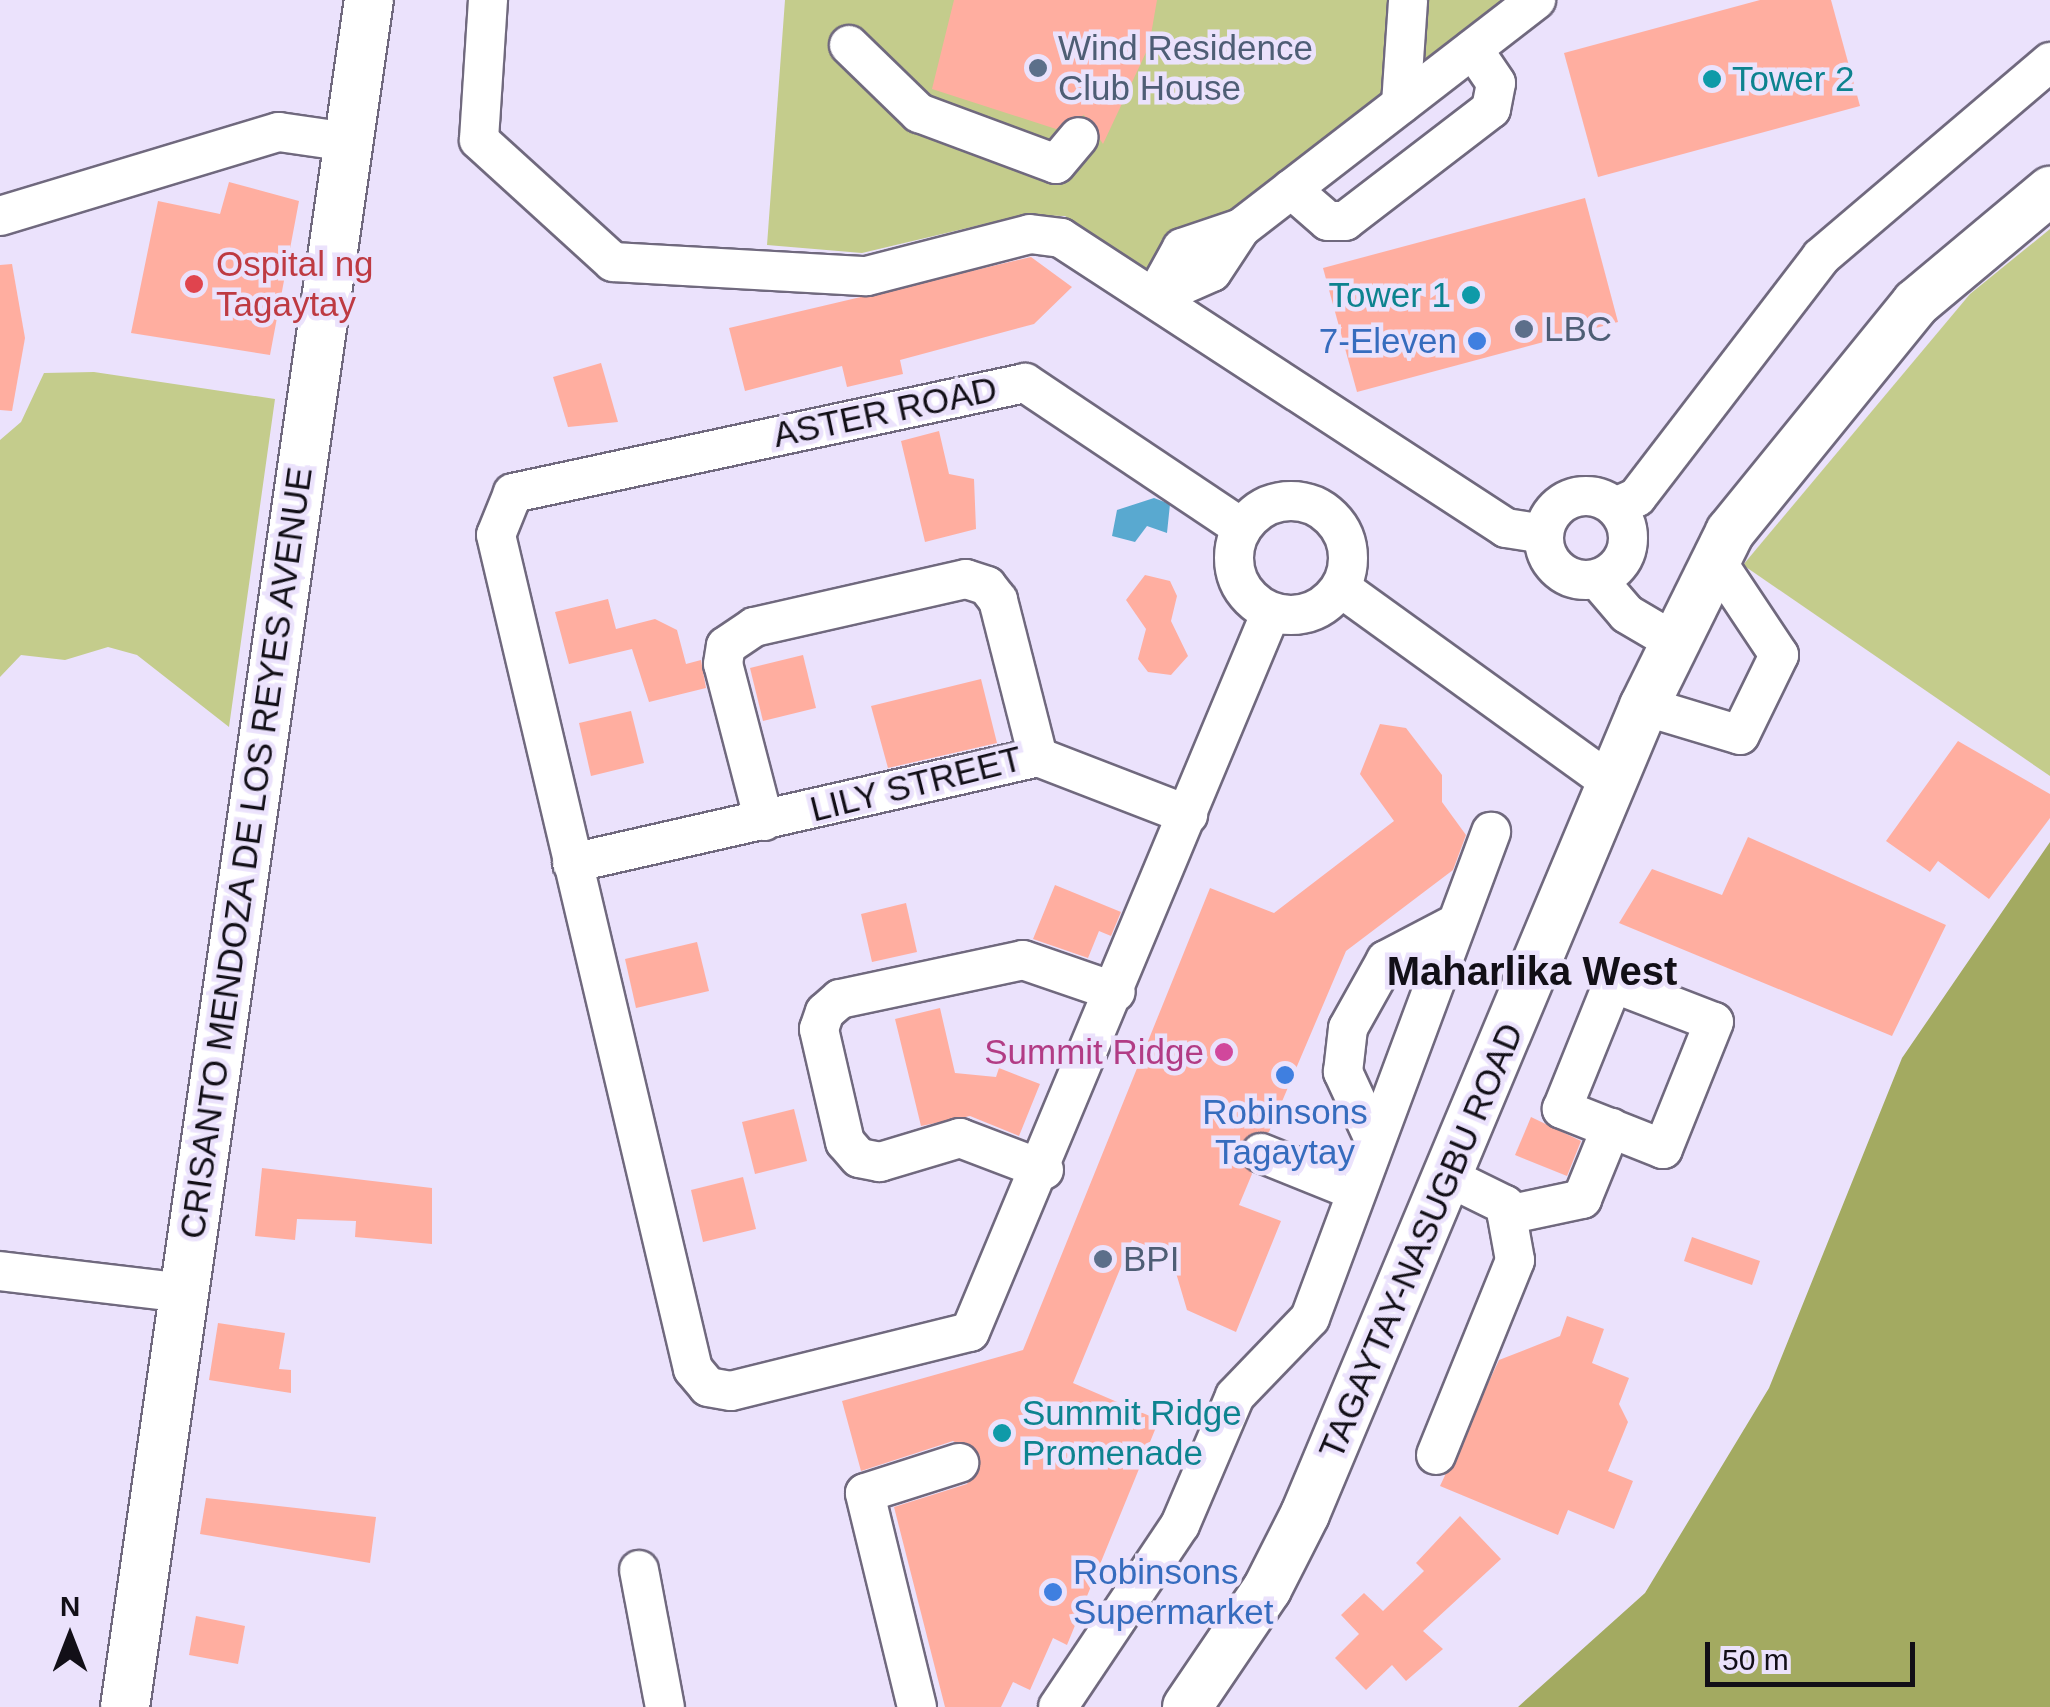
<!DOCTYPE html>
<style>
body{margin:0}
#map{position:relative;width:2050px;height:1707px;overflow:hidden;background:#ebe2fc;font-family:Arial,sans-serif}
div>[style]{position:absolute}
.green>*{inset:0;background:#c4cc8c}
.forest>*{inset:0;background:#a3aa61}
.water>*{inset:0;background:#59a9d0}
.building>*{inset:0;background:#ffaea0}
.roads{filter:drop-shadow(2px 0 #70697e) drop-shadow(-2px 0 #70697e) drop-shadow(0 2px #70697e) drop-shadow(0 -2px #70697e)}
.minor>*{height:38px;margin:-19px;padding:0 19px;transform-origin:19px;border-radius:19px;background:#fff}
.minor>.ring{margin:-19px;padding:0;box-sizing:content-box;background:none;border:38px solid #fff;border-radius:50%}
.major>*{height:48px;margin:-24px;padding:0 24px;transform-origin:24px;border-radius:24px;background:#fff}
.dots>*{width:28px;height:28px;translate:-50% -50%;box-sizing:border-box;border:5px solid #ebe2fc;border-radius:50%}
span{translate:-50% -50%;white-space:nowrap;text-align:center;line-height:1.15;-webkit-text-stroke:9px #ebe2fc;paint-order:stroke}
.service-label{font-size:35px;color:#4e5e75}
.left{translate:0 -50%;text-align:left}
.culture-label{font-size:35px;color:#0d838f}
.right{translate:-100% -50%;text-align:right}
.health-label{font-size:35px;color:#be3a42}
.shop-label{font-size:35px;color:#366cbe}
.street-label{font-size:35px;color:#120f17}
.hotel-label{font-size:35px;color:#b23c85}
.quarter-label{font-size:40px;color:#120f17;font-weight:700}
.north{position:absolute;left:20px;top:1587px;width:100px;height:100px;-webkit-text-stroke:8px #ebe2fc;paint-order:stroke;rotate:0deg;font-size:28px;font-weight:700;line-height:40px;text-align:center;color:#120f17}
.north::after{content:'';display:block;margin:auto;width:35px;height:45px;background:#120f17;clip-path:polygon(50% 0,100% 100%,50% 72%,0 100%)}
.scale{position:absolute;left:1705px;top:1642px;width:210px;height:45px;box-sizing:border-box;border:5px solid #120f17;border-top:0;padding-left:12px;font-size:30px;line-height:35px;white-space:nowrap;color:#120f17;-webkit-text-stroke:8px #ebe2fc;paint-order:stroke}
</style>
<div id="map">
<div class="green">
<div style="clip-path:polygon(785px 0,1536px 0,1151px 274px,1065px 216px,1022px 215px,862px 253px,767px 245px)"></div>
<div style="clip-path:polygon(2050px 229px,2050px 776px,1743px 565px,1970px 294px)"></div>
<div style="clip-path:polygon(94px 372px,275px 399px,229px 727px,137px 655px,108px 647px,65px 660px,21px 655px,0 677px,0 440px,21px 422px,44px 373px)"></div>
</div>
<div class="forest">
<div style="clip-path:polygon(2050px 842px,2050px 1707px,1518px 1707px,1645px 1593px,1769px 1388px,1902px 1058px)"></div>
</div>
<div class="water">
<div style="clip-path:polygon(1154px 498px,1170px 504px,1167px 533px,1147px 526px,1135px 542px,1112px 536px,1117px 510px)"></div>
</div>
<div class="building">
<div style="clip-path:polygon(954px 0,1157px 0,1149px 46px,1103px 144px,1084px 115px,1056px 129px,932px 89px)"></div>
<div style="clip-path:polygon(1760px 0,1831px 0,1860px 106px,1598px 177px,1564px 53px)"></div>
<div style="clip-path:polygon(229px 182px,299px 201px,270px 355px,131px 333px,158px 201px,220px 214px)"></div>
<div style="clip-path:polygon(1585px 198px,1618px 322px,1357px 392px,1323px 268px)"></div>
<div style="clip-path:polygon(1031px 257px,1072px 287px,1034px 324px,900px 360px,903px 374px,847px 387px,842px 366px,745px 391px,729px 328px)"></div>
<div style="clip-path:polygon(12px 264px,25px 338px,12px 411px,0 410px,0 265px)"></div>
<div style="clip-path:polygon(601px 363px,618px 422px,568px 427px,553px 377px)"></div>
<div style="clip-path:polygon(939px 431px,949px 474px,974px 479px,976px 529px,925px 542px,901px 441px)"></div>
<div style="clip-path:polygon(1145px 575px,1170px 581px,1177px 596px,1171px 621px,1188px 656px,1171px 675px,1148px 672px,1138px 659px,1146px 629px,1126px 600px)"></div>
<div style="clip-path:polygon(608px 599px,616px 629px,655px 619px,677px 630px,686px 664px,701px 660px,706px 688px,649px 702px,632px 649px,569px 664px,555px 612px)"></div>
<div style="clip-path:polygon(803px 655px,816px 708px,763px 721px,750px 668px)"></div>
<div style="clip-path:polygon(981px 679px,997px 743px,888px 768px,871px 706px)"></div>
<div style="clip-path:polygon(631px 711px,644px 763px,591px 776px,579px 723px)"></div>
<div style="clip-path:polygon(1380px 724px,1406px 728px,1442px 775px,1442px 802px,1466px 835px,1453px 870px,1346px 951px,1269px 1132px,1241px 1144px,1252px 1174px,1239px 1205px,1281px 1221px,1236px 1332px,1187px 1310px,1171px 1256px,1132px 1240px,1073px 1383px,1159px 1420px,1067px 1645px,1053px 1638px,1030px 1690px,1013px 1682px,1001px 1707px,945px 1707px,894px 1507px,967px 1484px,980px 1455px,953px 1441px,861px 1471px,842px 1401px,1023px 1350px,1210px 888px,1274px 913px,1394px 821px,1360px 774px)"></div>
<div style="clip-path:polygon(1958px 741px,2050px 794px,2050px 818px,1989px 899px,1938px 861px,1930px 872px,1886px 841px)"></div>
<div style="clip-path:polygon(1748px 837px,1946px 925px,1892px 1036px,1619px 923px,1652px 869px,1722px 895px)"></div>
<div style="clip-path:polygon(1055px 885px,1121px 912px,1111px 936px,1099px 931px,1088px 958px,1033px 939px)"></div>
<div style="clip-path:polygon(906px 903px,917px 952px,872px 962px,861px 914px)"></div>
<div style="clip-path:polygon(697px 942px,709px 991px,636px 1008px,625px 959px)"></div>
<div style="clip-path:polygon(940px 1008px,955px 1073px,996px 1077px,999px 1068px,1040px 1084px,1019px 1136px,970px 1116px,921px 1126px,895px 1019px)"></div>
<div style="clip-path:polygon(794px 1109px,807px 1161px,755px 1174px,742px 1122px)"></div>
<div style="clip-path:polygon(1531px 1117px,1581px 1141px,1567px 1176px,1515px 1155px)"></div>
<div style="clip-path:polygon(262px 1168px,432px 1188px,432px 1244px,355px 1237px,356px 1221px,297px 1219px,295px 1240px,255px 1236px)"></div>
<div style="clip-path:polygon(743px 1177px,756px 1229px,703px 1242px,691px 1190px)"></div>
<div style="clip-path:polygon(1692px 1237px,1760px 1261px,1752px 1285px,1684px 1261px)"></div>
<div style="clip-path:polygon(1567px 1316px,1604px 1329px,1592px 1363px,1629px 1378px,1619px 1404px,1628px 1422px,1608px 1471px,1633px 1481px,1614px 1529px,1568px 1510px,1558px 1535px,1440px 1486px,1499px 1360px,1560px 1336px)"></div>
<div style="clip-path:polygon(218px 1323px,285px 1333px,279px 1369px,291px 1370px,291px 1393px,209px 1380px)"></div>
<div style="clip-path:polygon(206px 1498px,376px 1517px,370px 1563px,200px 1534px)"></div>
<div style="clip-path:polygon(1460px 1516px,1501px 1559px,1423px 1631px,1443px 1649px,1406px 1681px,1392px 1665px,1366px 1690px,1335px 1658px,1359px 1634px,1341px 1615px,1364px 1593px,1383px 1611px,1424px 1571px,1416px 1563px)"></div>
<div style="clip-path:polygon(196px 1616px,245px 1626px,238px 1664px,189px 1655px)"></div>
</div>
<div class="roads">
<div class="minor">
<div style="left:488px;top:0;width:140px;rotate:93.7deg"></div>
<div style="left:479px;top:140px;width:181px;rotate:42.3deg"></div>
<div style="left:613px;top:262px;width:254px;rotate:3.2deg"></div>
<div style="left:867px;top:276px;width:168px;rotate:-14.4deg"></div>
<div style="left:1030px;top:234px;width:31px;rotate:7deg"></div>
<div style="left:1061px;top:238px;width:531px;rotate:33.09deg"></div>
<div style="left:1506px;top:528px;width:37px;rotate:9deg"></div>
<div style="left:849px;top:45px;width:98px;rotate:44.2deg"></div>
<div style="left:919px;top:113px;width:146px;rotate:20.4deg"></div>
<div style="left:1056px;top:164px;width:35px;rotate:-50deg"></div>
<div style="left:1401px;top:104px;width:104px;rotate:-86.1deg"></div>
<div style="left:1291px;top:189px;width:49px;rotate:40.9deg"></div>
<div style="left:1328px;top:221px;width:17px"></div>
<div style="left:1345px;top:221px;width:184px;rotate:-37.5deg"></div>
<div style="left:1491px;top:109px;width:26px;rotate:-79deg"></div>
<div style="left:1496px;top:83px;width:41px;rotate:-124.1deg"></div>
<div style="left:0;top:216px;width:291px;rotate:-16.8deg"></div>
<div style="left:279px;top:132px;width:70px;rotate:8.2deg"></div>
<div style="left:1155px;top:297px;width:56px;rotate:-61.1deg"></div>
<div style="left:1182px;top:248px;width:62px;rotate:-18.7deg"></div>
<div style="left:1241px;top:228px;width:373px;rotate:-37.7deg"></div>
<div style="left:1155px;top:297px;width:62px;rotate:-23.7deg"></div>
<div style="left:1212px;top:272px;width:53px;rotate:-56.6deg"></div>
<div class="ring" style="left:1544px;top:496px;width:46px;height:46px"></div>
<div class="ring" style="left:1234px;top:501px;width:76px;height:76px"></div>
<div style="left:1615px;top:507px;width:24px;rotate:-24deg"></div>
<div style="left:1637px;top:497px;width:302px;rotate:-52.5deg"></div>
<div style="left:1821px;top:257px;width:301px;rotate:-40.4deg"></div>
<div style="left:1242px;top:528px;width:261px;rotate:-146.2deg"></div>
<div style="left:1025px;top:383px;width:524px;rotate:167.87deg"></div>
<div style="left:513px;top:493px;width:45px;rotate:112deg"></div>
<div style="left:496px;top:535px;width:857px;rotate:76.71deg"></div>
<div style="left:693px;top:1369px;width:23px;rotate:50deg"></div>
<div style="left:708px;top:1387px;width:23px;rotate:10deg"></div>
<div style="left:731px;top:1391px;width:246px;rotate:-13.9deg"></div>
<div style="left:970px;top:1332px;width:780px;rotate:-67.31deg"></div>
<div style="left:1597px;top:579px;width:46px;rotate:49.4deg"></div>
<div style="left:1627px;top:614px;width:53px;rotate:30.4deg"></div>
<div style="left:1341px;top:588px;width:335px;rotate:35.8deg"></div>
<div style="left:1644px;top:706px;width:100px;rotate:16.8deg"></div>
<div style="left:1740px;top:735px;width:89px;rotate:-64deg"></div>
<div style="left:1779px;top:655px;width:115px;rotate:-123.7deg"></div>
<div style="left:1038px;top:757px;width:161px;rotate:21.1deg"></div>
<div style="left:764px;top:821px;width:162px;rotate:-104.6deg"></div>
<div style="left:723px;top:664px;width:18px;rotate:-81deg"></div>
<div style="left:726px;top:646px;width:34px;rotate:-34deg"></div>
<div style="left:754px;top:627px;width:217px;rotate:-12.8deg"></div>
<div style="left:966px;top:579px;width:22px;rotate:18deg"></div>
<div style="left:987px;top:586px;width:18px;rotate:52deg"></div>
<div style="left:998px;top:600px;width:162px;rotate:75.7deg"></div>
<div style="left:572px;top:863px;width:478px;rotate:-12.8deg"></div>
<div style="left:1613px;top:983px;width:108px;rotate:21.1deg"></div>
<div style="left:1714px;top:1022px;width:137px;rotate:111.9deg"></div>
<div style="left:1663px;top:1149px;width:109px;rotate:-158.4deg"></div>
<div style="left:1562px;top:1109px;width:136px;rotate:-68deg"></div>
<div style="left:1373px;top:1137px;width:72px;rotate:-114.8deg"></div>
<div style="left:1343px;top:1072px;width:44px;rotate:-83.5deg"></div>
<div style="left:1348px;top:1028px;width:78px;rotate:-60.8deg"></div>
<div style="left:1386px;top:960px;width:78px;rotate:-27.6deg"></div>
<div style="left:1261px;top:1153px;width:99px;rotate:21.9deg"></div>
<div style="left:1044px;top:1170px;width:90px;rotate:-159.1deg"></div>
<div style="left:960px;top:1138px;width:84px;rotate:163.3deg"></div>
<div style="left:880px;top:1162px;width:21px;rotate:-169deg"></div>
<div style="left:859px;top:1158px;width:21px;rotate:-131deg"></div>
<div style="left:845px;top:1142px;width:116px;rotate:-103deg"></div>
<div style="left:819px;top:1029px;width:18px;rotate:-71deg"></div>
<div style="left:825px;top:1012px;width:20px;rotate:-41deg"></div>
<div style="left:840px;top:999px;width:187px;rotate:-12deg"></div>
<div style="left:1023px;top:960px;width:98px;rotate:19deg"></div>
<div style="left:1507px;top:1215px;width:77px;rotate:-12deg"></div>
<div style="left:1582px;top:1199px;width:77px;rotate:-67.8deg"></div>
<div style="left:0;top:1271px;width:185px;rotate:6.8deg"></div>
<div style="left:1436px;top:1455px;width:210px;rotate:-67.9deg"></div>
<div style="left:1515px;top:1260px;width:56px;rotate:-100.3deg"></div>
<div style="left:1505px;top:1205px;width:64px;rotate:-153.8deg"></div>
<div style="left:639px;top:1570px;width:139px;rotate:79.3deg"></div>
<div style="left:917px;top:1707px;width:220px;rotate:-103.7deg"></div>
<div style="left:865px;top:1493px;width:99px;rotate:-17.7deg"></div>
<div style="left:1058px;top:1707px;width:219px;rotate:-56.2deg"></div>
<div style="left:1180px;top:1525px;width:140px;rotate:-66.9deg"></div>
<div style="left:1235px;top:1396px;width:108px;rotate:-46.1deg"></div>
<div style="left:1310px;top:1318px;width:519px;rotate:-69.57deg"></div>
</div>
<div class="major">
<div style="left:125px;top:1707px;width:1724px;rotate:-81.87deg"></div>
<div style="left:1187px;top:1707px;width:143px;rotate:-55.9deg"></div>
<div style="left:1267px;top:1589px;width:84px;rotate:-63.1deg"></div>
<div style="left:1305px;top:1514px;width:876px;rotate:-67.24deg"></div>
<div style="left:1644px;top:706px;width:194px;rotate:-63.7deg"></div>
<div style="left:1730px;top:532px;width:295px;rotate:-50.9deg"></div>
<div style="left:1916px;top:303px;width:175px;rotate:-39.9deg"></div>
</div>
</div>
<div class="dots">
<div style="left:1038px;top:68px;background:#5c6f8a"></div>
<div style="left:1712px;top:79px;background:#0f9aa8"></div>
<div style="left:194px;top:284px;background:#e0444e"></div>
<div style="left:1471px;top:295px;background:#0f9aa8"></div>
<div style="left:1524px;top:329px;background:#5c6f8a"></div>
<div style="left:1477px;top:341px;background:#3f7fe0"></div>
<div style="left:1224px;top:1052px;background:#d1479c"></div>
<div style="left:1285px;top:1075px;background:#3f7fe0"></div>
<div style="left:1103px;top:1259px;background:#5c6f8a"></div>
<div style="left:1002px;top:1433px;background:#0f9aa8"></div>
<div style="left:1053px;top:1592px;background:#3f7fe0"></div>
</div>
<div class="service-label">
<span class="left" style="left:1058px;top:68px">Wind Residence<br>Club House</span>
<span class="left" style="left:1544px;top:329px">LBC</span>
<span class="left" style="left:1123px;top:1259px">BPI</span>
</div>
<div class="culture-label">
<span class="left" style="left:1732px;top:79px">Tower 2</span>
<span class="right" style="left:1451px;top:295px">Tower 1</span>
<span class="left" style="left:1022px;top:1433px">Summit Ridge<br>Promenade</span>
</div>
<div class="health-label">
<span class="left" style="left:216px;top:284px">Ospital ng<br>Tagaytay</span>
</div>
<div class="shop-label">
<span class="right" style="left:1457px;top:341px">7-Eleven</span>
<span style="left:1285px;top:1132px">Robinsons<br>Tagaytay</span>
<span class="left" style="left:1073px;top:1592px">Robinsons<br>Supermarket</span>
</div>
<div class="street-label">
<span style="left:885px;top:412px;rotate:-12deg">ASTER ROAD</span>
<span style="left:916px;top:784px;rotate:-14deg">LILY STREET</span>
<span style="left:246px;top:853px;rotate:-82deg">CRISANTO MENDOZA DE LOS REYES AVENUE</span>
<span style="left:1421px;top:1241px;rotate:-67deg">TAGAYTAY-NASUGBU ROAD</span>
</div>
<div class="hotel-label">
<span class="right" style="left:1204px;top:1052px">Summit Ridge</span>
</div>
<div class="quarter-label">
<span style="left:1532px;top:971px">Maharlika West</span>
</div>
<div class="north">N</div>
<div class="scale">50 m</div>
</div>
